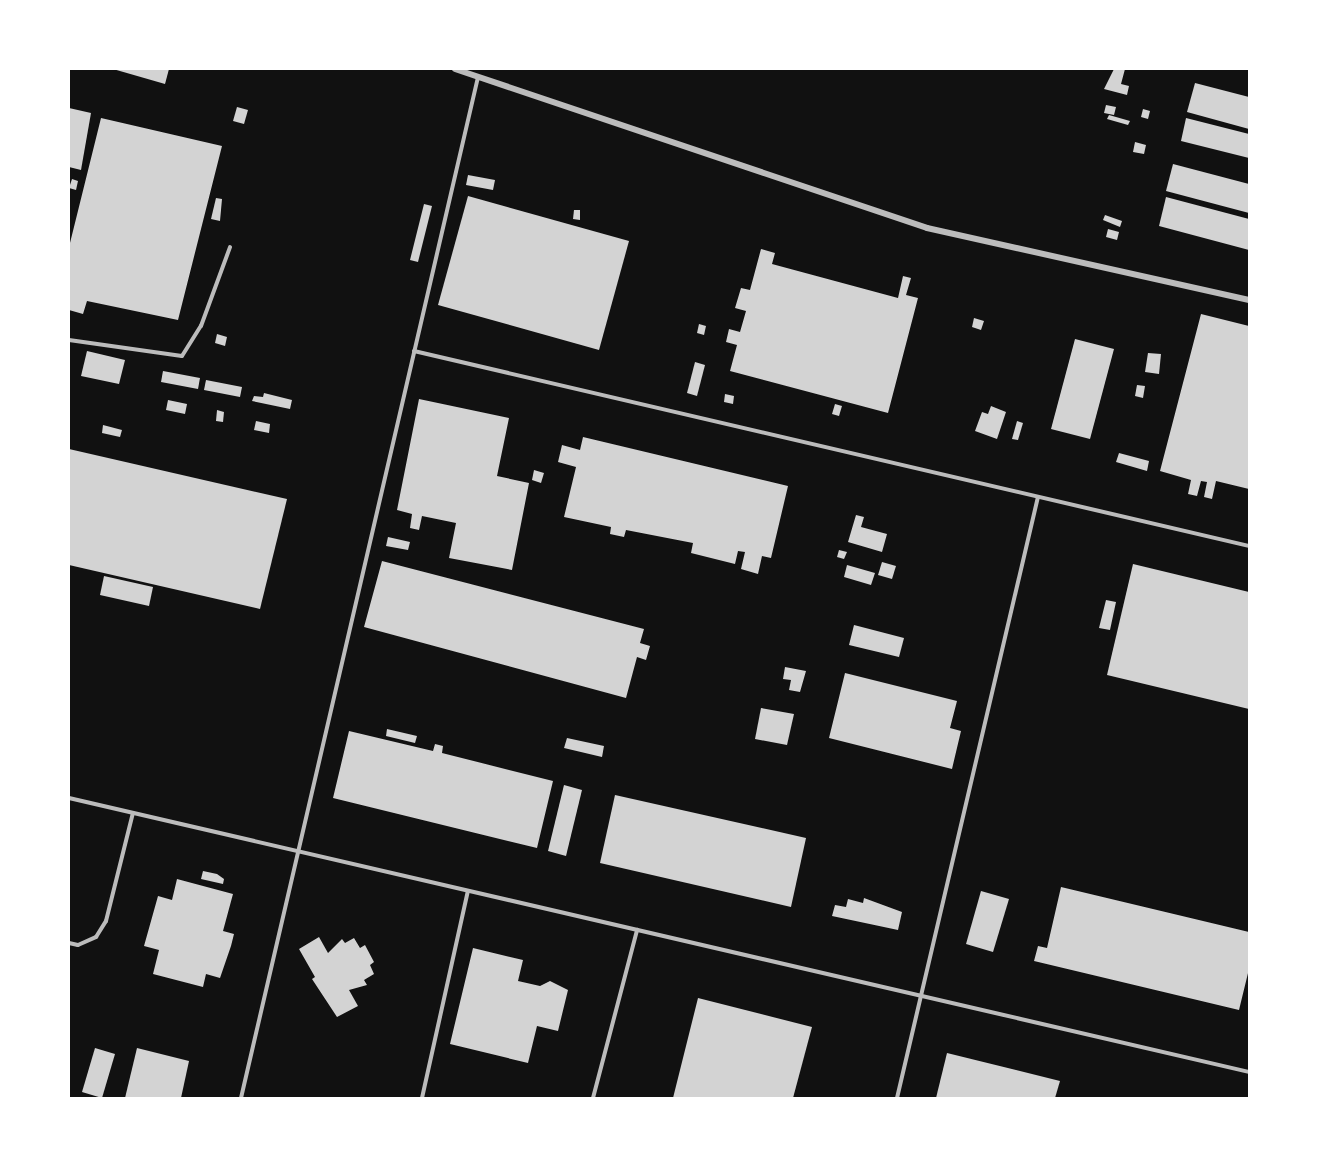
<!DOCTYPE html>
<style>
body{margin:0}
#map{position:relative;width:1318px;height:1167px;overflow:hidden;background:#111;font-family:"Source Serif 4",serif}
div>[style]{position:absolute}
.building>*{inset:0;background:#d3d3d3}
.service>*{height:4px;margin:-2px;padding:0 2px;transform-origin:2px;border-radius:2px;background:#bcbcbc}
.minor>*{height:6px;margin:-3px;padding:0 3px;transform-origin:3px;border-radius:3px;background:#bcbcbc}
span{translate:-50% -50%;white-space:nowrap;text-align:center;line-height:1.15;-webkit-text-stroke:6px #fff;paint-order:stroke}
.frame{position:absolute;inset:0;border:70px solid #fff;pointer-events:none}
</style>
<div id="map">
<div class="building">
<div style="clip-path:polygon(113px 69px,169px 69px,165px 84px)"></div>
<div style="clip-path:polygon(1114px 69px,1125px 69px,1121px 84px,1129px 86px,1127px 95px,1104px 89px)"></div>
<div style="clip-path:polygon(1195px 83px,1249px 97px,1249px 129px,1187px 112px)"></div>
<div style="clip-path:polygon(1106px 105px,1116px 107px,1114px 115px,1104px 113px)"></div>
<div style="clip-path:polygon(237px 107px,248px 110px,244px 124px,233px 121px)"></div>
<div style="clip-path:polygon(69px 108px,91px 113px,81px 170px,69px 167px)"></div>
<div style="clip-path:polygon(1143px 109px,1150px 111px,1148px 119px,1141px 117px)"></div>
<div style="clip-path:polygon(1109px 115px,1130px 121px,1128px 125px,1107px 119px)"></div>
<div style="clip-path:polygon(101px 118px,222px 146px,178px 320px,87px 301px,83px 314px,69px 310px,69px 247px)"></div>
<div style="clip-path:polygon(1186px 118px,1249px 134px,1249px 158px,1181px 141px)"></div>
<div style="clip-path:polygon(1135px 142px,1146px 145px,1144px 154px,1133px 152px)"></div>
<div style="clip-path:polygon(1173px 164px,1249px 184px,1249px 213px,1166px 191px)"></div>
<div style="clip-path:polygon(468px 175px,495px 180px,493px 190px,466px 185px)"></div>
<div style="clip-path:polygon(72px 179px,78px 181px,76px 190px,69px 188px)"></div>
<div style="clip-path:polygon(468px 196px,629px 241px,599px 350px,438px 305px)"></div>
<div style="clip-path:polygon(1166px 197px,1249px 219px,1249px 250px,1159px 226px)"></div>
<div style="clip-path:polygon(216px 198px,222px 199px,220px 221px,211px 219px)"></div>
<div style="clip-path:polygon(424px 204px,432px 206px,418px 262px,410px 260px)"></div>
<div style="clip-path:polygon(574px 210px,580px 210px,580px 220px,573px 219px)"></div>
<div style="clip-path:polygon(1105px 215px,1122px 221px,1120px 227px,1103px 220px)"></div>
<div style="clip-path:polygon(1108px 229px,1119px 232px,1117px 240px,1106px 237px)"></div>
<div style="clip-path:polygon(761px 249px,775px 253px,772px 264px,898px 298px,903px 276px,911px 278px,906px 295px,918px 298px,888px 413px,730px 371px,737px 345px,726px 342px,729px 329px,740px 332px,746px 311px,735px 308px,741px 288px,750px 290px)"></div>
<div style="clip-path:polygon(1201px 314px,1249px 326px,1249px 489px,1216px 481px,1212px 499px,1204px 497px,1207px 482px,1201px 481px,1197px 496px,1188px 494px,1191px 480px,1160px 471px)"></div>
<div style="clip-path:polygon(974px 318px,984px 321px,981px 330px,972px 327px)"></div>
<div style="clip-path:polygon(699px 324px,706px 326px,704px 335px,697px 333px)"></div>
<div style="clip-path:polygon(217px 334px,227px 337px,225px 346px,215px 343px)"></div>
<div style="clip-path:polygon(1075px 339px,1114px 349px,1090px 439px,1051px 429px)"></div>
<div style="clip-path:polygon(87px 351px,125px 360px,119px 384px,81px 376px)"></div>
<div style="clip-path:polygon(1148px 353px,1161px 354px,1159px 374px,1145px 372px)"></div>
<div style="clip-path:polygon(695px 362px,705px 365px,697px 396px,687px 393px)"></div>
<div style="clip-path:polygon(163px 371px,200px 378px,198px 389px,161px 382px)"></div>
<div style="clip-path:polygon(206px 380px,242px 387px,240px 397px,204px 390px)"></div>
<div style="clip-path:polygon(1137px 385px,1145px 386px,1143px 398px,1135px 396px)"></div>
<div style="clip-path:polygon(264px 393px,292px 400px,290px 409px,252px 401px,254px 396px,263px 397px)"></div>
<div style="clip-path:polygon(725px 394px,734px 396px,733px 404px,724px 402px)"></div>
<div style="clip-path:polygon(419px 399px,509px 418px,497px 476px,529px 483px,512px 570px,449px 558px,456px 523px,422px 516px,419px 530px,410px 528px,412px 514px,397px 510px)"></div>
<div style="clip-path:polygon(168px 400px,187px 404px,185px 414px,166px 410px)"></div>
<div style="clip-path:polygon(835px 404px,842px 406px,839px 416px,832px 414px)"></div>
<div style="clip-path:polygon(991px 406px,1006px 412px,997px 439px,975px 431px,982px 412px,988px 414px)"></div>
<div style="clip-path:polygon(217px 410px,224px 412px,223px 422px,216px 421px)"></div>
<div style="clip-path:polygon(256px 421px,270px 424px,269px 433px,254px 430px)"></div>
<div style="clip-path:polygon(1017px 421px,1023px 423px,1018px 440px,1012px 439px)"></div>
<div style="clip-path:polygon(103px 425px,122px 430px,120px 437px,102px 433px)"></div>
<div style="clip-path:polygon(583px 437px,788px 486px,771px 558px,762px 556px,758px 574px,741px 569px,745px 552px,738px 551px,735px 564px,691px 553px,693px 543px,626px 530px,624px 537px,610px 534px,611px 527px,564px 517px,576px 467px,558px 462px,562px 445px,580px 450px)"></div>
<div style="clip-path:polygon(69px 449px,287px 499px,260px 609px,69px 565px)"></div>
<div style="clip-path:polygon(1119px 453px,1149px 461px,1147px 471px,1116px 462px)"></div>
<div style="clip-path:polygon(534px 470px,544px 473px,541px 483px,532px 480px)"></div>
<div style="clip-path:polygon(856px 515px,864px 517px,861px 527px,887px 534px,882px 552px,848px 542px)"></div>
<div style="clip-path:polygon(388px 537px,410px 542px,408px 550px,386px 546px)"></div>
<div style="clip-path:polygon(839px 550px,847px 552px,844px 559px,837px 557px)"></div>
<div style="clip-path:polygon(382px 561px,644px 629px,640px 643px,650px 646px,646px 660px,637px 657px,626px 698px,364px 627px)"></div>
<div style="clip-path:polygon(882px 562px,896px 566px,892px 579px,878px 575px)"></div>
<div style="clip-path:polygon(1133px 564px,1249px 592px,1249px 709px,1107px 675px)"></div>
<div style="clip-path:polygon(847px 565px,875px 573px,871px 585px,844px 577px)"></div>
<div style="clip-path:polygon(104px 576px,153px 587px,149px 606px,100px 595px)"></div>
<div style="clip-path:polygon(1106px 600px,1116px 602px,1110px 630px,1099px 628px)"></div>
<div style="clip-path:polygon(854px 625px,904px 638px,899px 657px,849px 645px)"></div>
<div style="clip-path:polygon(785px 667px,806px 671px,800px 692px,789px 690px,791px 680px,783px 679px)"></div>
<div style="clip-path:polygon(845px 673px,957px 701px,950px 728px,961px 731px,952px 769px,829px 738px)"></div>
<div style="clip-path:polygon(761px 708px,794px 714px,787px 745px,755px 739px)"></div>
<div style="clip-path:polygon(387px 729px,417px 736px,415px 743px,386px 736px)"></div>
<div style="clip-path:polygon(349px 731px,433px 751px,435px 744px,443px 746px,442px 753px,553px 781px,537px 848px,333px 798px)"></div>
<div style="clip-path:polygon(567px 738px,604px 746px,602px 757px,564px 748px)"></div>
<div style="clip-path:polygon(564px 785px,582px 790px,566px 856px,548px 851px)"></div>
<div style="clip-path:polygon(615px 795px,806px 838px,791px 907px,600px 863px)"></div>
<div style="clip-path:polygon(203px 871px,217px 874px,224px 879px,223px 884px,201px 879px)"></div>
<div style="clip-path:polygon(177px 879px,233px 894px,223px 931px,234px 934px,231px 946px,220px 978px,206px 974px,203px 987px,153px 974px,159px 950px,144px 946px,158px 896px,172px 900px)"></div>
<div style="clip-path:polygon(1061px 887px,1249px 932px,1249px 969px,1239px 1010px,1034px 961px,1038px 946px,1047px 948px)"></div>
<div style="clip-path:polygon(981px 891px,1009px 899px,993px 952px,966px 944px)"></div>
<div style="clip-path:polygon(864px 898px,902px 912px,898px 930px,832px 916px,835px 905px,846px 907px,848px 899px,863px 903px)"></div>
<div style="clip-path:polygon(319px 937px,328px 953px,342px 939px,345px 943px,354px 938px,360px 948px,365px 945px,374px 962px,370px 965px,374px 974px,364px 980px,367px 985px,349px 990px,358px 1006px,337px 1017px,312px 979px,315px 977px,299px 949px)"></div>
<div style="clip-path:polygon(473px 948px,523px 960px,518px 981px,540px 986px,550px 981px,568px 990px,558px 1031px,537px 1026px,528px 1063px,450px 1044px)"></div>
<div style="clip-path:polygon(698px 998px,812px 1027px,793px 1098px,673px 1098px)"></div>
<div style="clip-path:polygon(95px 1048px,115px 1054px,102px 1098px,82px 1092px)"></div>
<div style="clip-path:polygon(137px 1048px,189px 1061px,181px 1098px,125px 1098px)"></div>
<div style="clip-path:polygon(947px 1053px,1060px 1081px,1055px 1098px,936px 1098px)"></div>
</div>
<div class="service">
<div style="left:69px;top:340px;width:114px;rotate:8.1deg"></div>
<div style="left:182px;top:356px;width:36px;rotate:-58deg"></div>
<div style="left:201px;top:326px;width:84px;rotate:-69.8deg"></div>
<div style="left:414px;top:351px;width:857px;rotate:13.14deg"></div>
<div style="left:69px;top:798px;width:1211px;rotate:13.07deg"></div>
<div style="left:69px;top:943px;width:9px;rotate:13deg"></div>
<div style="left:78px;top:945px;width:20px;rotate:-24deg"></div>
<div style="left:96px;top:937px;width:19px;rotate:-58deg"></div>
<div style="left:106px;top:921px;width:111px;rotate:-76deg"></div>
<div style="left:241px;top:1098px;width:1048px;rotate:-76.93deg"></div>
<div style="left:422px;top:1098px;width:212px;rotate:-77.5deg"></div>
<div style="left:593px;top:1098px;width:174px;rotate:-75.3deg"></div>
<div style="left:897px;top:1098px;width:617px;rotate:-76.8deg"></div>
</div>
<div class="minor">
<div style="left:455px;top:69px;width:498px;rotate:18.6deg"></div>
<div style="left:927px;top:228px;width:330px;rotate:12.6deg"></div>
</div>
<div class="frame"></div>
</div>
